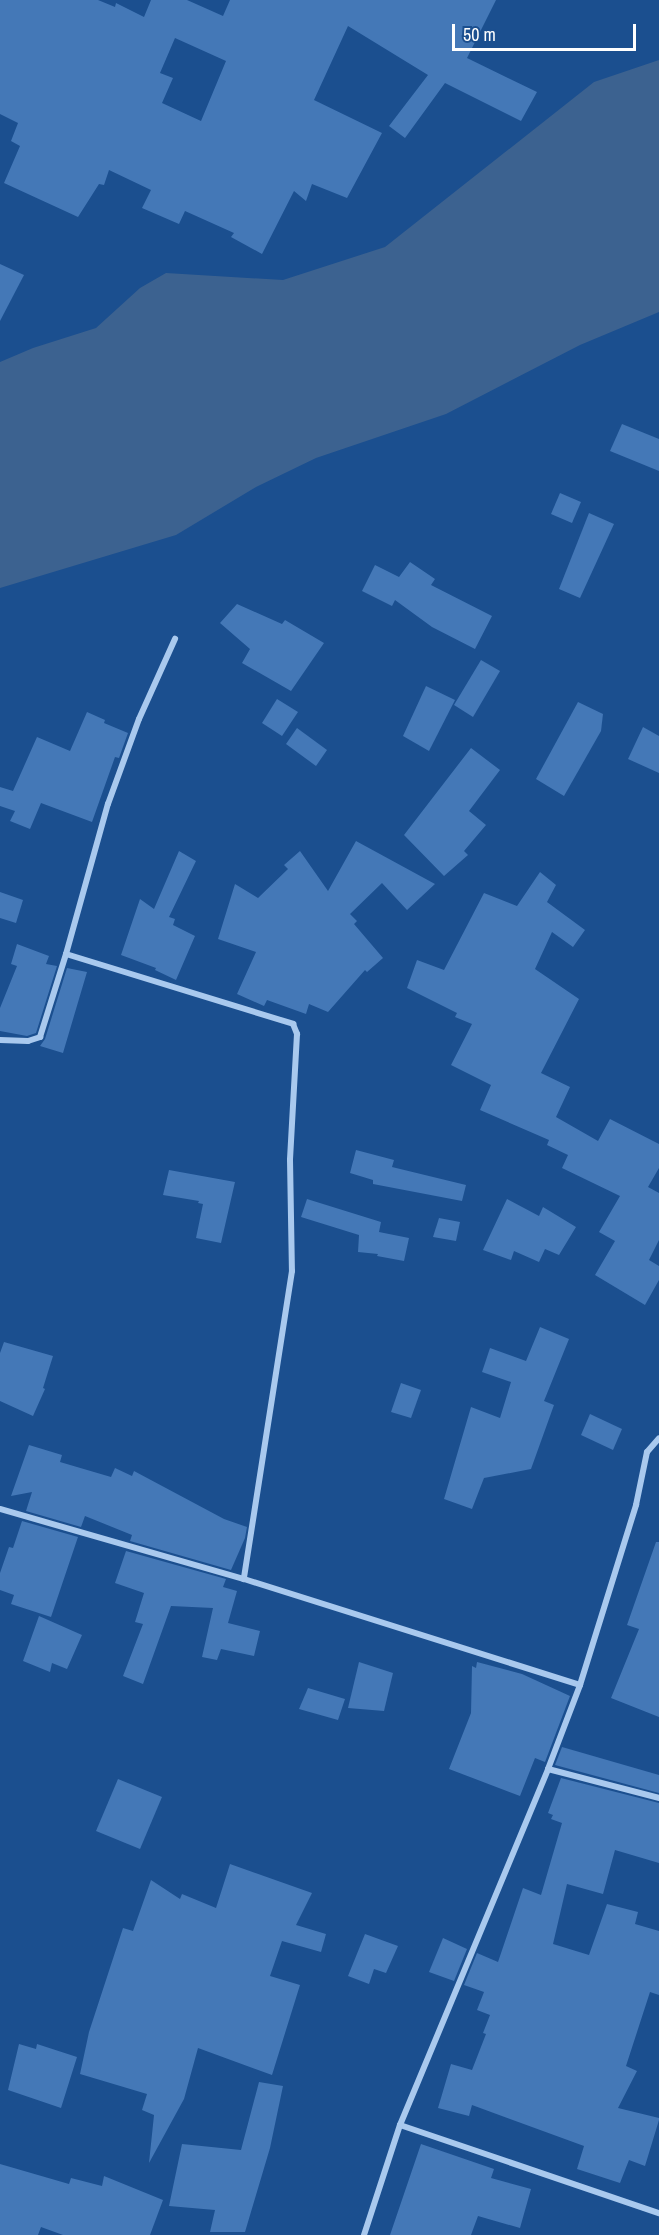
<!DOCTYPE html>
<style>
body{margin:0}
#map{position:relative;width:659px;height:2235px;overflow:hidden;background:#1b4f8f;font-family:"Archivo Narrow",sans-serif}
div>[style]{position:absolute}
.water>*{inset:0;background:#3c6290}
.building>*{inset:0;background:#4478b7}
.street>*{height:6px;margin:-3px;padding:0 3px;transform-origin:3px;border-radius:3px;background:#a9c9ee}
span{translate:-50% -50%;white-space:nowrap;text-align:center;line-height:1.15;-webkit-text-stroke:5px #1b4f8f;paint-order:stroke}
.scale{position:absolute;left:452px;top:24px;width:184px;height:27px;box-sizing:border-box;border:3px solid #fff;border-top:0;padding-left:8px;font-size:18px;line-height:21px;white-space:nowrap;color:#fff;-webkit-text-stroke:4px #1b4f8f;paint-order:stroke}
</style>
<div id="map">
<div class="water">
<div style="clip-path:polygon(659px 60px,659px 312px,580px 345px,446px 414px,316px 458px,256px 487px,176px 535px,0 588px,0 362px,33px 348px,96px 328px,140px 288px,166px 273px,283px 280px,385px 247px,594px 82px)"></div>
</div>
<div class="building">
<div style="clip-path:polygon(evenodd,0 0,98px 0,115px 7px,116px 3px,144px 17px,151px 0,187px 0,223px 16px,230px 0,496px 0,467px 58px,537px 92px,521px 121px,445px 83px,405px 138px,389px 126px,428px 75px,348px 26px,314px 100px,382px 133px,347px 198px,312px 184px,306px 201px,294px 191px,262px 254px,231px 237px,234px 233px,185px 211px,179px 224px,142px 208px,151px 190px,109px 170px,104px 185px,99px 184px,78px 217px,4px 183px,20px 146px,11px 141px,18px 123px,0 114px,0 0,175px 38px,226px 61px,201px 121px,162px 103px,173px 78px,160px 73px,175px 38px)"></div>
<div style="clip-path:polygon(0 264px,24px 275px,0 321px)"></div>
<div style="clip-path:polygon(622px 424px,659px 439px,659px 471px,610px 451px)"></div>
<div style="clip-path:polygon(560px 493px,581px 502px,572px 523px,551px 514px)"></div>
<div style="clip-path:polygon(589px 513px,614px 524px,580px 598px,559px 589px)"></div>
<div style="clip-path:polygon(410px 562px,435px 579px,431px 585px,492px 616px,475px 649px,432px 627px,395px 600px,392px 606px,362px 591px,375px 565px,399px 577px)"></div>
<div style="clip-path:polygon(237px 604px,282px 624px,285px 620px,324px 643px,291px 691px,242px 663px,250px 649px,220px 623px)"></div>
<div style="clip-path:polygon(481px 660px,500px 671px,473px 717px,454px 705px)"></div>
<div style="clip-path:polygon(426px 686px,455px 700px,429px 751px,403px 736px)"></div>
<div style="clip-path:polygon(277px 699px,298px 712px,282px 736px,262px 723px)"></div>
<div style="clip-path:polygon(578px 702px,603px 714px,601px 731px,564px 796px,536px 779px)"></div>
<div style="clip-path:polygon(87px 712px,105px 720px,104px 723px,128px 733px,119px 758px,115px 757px,92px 822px,41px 803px,30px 829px,10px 821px,15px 811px,0 806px,0 787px,13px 791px,37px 737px,70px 751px)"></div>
<div style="clip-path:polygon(643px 727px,659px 736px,659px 773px,628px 759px)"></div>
<div style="clip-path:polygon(297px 728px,327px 750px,316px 766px,286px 744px)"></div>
<div style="clip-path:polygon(471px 748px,500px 770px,469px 811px,486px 825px,464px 851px,468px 855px,444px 876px,404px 835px)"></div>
<div style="clip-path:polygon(356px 841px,435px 884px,407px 910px,382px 883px,350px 914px,357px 921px,354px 924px,383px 958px,367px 972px,365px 970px,328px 1012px,309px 1004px,306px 1014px,267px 1000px,264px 1006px,237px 994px,256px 952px,218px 939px,235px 884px,258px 898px,288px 869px,284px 865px,300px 851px,328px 891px)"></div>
<div style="clip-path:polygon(179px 851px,196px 861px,169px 917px,175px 919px,173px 925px,195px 936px,176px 980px,155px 970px,156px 968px,121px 955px,140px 899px,154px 909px)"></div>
<div style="clip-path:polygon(540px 872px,556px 885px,547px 902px,585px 930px,573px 947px,552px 932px,535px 969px,579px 999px,541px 1073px,570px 1087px,556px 1117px,598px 1141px,610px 1119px,659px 1144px,659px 1168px,648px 1187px,659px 1193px,659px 1240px,649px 1260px,659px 1266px,659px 1280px,645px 1305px,595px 1275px,615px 1241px,599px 1232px,620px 1196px,562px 1168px,568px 1155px,547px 1145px,549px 1140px,480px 1110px,491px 1085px,451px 1065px,472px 1024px,455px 1017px,457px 1013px,407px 988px,417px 960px,444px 970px,484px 893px,517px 906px)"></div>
<div style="clip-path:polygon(0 892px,23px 900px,16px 923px,0 918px)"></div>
<div style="clip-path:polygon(17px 944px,49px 956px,46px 964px,57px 966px,36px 1033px,27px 1036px,0 1031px,0 1008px,17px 966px,11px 964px)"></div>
<div style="clip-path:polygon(67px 968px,87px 972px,63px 1053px,40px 1046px,45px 1039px)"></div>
<div style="clip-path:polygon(356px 1150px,394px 1160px,392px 1167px,466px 1185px,462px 1201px,373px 1184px,373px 1180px,350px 1173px)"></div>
<div style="clip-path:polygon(169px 1170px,235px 1182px,221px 1243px,196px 1238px,203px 1204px,198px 1203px,199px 1201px,163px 1195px)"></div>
<div style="clip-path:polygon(307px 1199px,381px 1222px,379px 1232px,409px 1238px,404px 1261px,377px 1256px,378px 1254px,358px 1252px,359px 1235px,301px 1217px)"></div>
<div style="clip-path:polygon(507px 1199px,539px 1216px,543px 1207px,576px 1227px,559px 1255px,545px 1249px,539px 1262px,514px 1251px,511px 1260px,483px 1250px)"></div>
<div style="clip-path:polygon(439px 1218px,460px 1222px,456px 1241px,433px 1237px)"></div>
<div style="clip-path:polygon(540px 1327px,569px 1339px,544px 1401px,554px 1405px,531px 1469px,484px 1478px,472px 1509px,444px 1499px,471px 1407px,500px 1418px,511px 1382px,482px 1372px,490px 1348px,526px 1361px)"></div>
<div style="clip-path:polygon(4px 1342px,53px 1356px,43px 1388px,45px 1389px,33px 1416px,0 1401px,0 1353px)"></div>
<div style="clip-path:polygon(401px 1383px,421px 1390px,411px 1418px,391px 1412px)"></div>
<div style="clip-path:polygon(590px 1414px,622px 1429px,613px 1450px,581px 1435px)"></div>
<div style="clip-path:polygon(29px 1445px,62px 1455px,60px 1462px,111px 1477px,115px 1468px,132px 1476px,134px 1471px,224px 1519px,247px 1527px,245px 1538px,231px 1570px,130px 1541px,132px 1535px,85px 1516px,81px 1527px,26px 1511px,32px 1492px,11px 1496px)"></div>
<div style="clip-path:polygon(22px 1521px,78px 1537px,51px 1617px,11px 1604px,14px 1595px,0 1590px,0 1573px,9px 1547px,13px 1548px)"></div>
<div style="clip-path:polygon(656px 1542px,659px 1542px,659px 1717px,611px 1698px,639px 1629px,627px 1625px)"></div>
<div style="clip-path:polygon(126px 1551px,226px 1579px,223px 1587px,237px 1591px,228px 1623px,260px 1631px,254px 1656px,221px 1649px,217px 1660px,202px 1657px,213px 1608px,171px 1606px,143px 1684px,123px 1676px,143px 1624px,135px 1622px,144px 1593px,115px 1583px)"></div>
<div style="clip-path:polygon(39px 1616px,82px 1635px,67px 1669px,52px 1663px,50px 1672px,23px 1661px)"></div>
<div style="clip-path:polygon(359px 1662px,393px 1673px,384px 1711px,348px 1708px)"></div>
<div style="clip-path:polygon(477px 1662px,522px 1674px,570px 1696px,545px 1762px,535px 1758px,520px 1796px,449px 1769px,471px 1713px,472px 1666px,476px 1668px)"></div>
<div style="clip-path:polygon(308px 1688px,345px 1699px,338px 1720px,299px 1709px)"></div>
<div style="clip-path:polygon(562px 1747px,659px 1775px,659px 1793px,555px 1765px)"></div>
<div style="clip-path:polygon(561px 1778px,659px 1803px,659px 1863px,615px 1850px,603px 1894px,567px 1884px,553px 1944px,589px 1955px,607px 1904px,638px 1912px,635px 1924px,659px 1931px,659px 1995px,650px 1992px,626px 2066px,637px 2071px,618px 2108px,659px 2118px,659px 2120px,645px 2166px,629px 2160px,620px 2183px,577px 2169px,584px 2146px,472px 2105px,469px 2116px,438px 2108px,451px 2064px,472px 2070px,486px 2034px,483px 2033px,490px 2015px,477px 2010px,484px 1992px,464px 1985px,477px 1953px,498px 1962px,523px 1888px,541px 1895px,562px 1823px,551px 1819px,553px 1815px,548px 1813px)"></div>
<div style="clip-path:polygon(118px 1779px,162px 1797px,140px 1849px,96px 1831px)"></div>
<div style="clip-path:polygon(230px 1864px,312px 1893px,296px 1925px,326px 1934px,321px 1952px,282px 1941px,270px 1976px,300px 1985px,272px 2075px,198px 2048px,184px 2099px,149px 2163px,154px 2115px,142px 2110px,147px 2094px,80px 2074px,89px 2032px,123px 1928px,133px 1931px,151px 1880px,180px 1899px,182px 1894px,216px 1908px)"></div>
<div style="clip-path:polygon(365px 1934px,398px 1946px,386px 1973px,374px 1969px,369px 1984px,348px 1976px)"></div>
<div style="clip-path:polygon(443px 1938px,467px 1949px,454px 1981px,429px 1972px)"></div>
<div style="clip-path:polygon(19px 2044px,36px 2049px,37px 2044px,77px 2057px,61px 2108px,8px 2090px)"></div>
<div style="clip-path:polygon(259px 2082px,283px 2086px,270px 2148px,245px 2232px,210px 2232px,215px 2210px,169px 2206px,182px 2144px,241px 2150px)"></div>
<div style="clip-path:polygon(421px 2144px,494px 2169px,491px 2178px,531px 2189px,520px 2228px,478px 2216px,471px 2235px,390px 2235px)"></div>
<div style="clip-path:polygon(0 2164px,69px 2184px,71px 2178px,102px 2186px,104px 2176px,163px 2200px,150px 2235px,63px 2235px,41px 2227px,38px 2235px,0 2235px)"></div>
</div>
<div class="street">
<div style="left:66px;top:954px;width:156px;rotate:-74.4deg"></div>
<div style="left:108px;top:804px;width:90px;rotate:-70deg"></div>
<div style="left:139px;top:719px;width:88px;rotate:-65.8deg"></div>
<div style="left:0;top:1040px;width:28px;rotate:2deg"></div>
<div style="left:28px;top:1041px;width:13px;rotate:-18deg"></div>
<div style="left:40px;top:1037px;width:87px;rotate:-72.6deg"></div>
<div style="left:66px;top:954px;width:238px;rotate:17.1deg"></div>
<div style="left:293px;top:1024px;width:11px;rotate:68deg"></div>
<div style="left:297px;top:1034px;width:126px;rotate:93.2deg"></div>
<div style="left:290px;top:1160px;width:111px;rotate:89deg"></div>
<div style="left:292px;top:1271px;width:312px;rotate:98.9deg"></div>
<div style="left:0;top:1509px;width:254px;rotate:16deg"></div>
<div style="left:244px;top:1579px;width:352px;rotate:17.5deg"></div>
<div style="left:548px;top:1769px;width:115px;rotate:14.6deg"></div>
<div style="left:400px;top:2125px;width:274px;rotate:18.8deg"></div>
<div style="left:364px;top:2235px;width:116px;rotate:-71.9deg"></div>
<div style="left:400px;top:2125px;width:386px;rotate:-67.4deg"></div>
<div style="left:548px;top:1769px;width:90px;rotate:-69.1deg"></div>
<div style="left:580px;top:1685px;width:189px;rotate:-72.7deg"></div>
<div style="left:636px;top:1505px;width:54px;rotate:-78.3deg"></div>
<div style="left:647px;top:1452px;width:18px;rotate:-49deg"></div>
</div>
<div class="scale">50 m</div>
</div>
